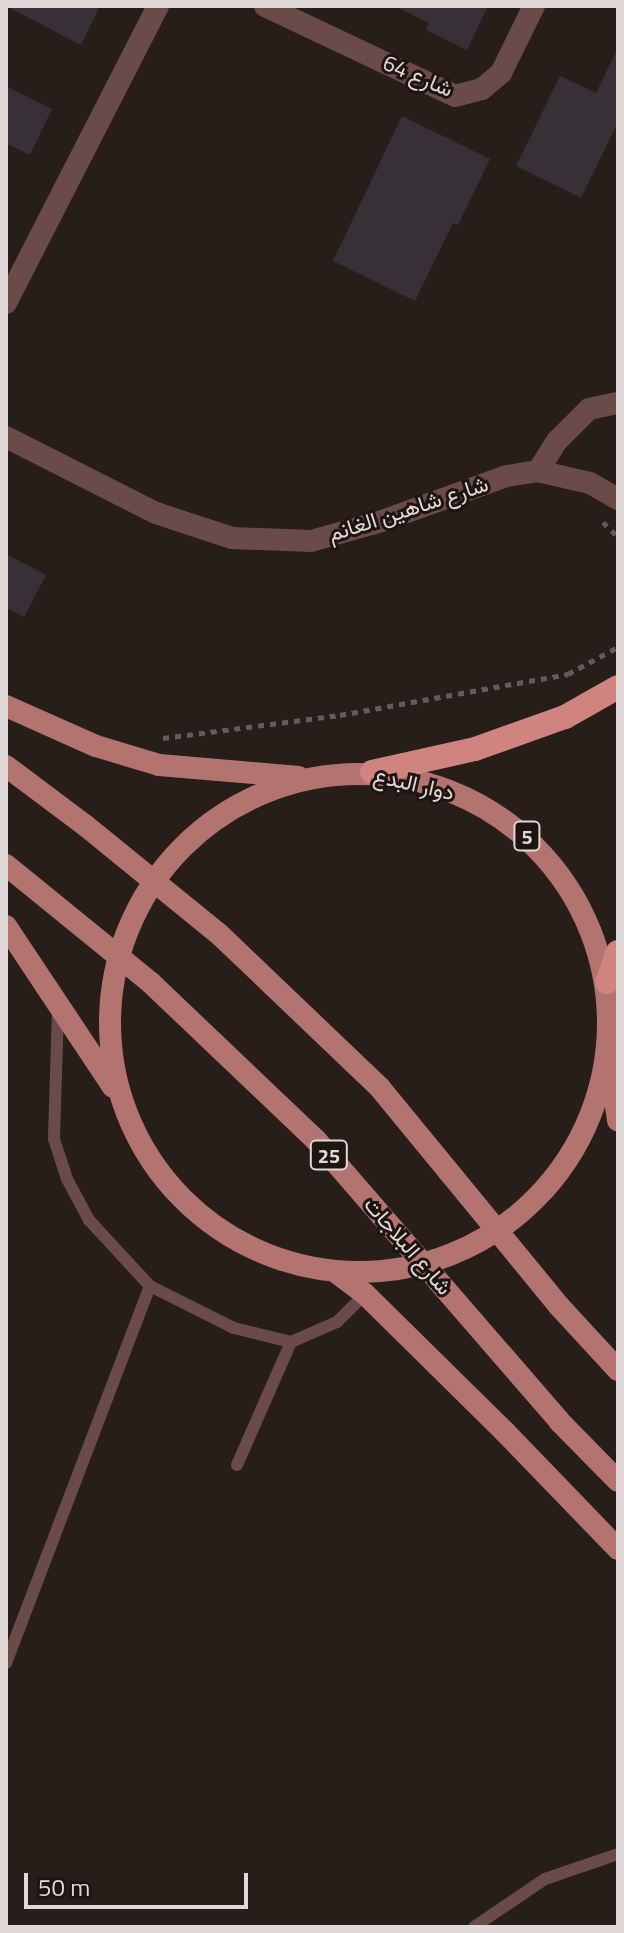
<!DOCTYPE html>
<meta charset="utf-8">
<style>
body{margin:0}
#map{position:relative;width:624px;height:1933px;overflow:hidden;background:#271e1a;font-family:"Titillium Web",Vazirmatn,sans-serif}
div>[style]{position:absolute}
.building>*{inset:0;background:#373037}
.path>*{height:5px;margin-top:-2.5px;transform-origin:0;background:repeating-linear-gradient(90deg,#645c58 0 6px,transparent 0 12px)}
.service>*{height:12px;margin:-6px;padding:0 6px;transform-origin:6px;border-radius:6px;background:#6a4b49}
.minor>*{height:22px;margin:-11px;padding:0 11px;transform-origin:11px;border-radius:11px;background:#6a4b49}
.tertiary>*{height:22px;margin:-11px;padding:0 11px;transform-origin:11px;border-radius:11px;background:#6a4b49}
.primary>*{height:22px;margin:-11px;padding:0 11px;transform-origin:11px;border-radius:11px;background:#b37470}
.primary>.ring{margin:-11px;padding:0;box-sizing:content-box;background:none;border:22px solid #b37470;border-radius:50%}
.motorway>*{height:24px;margin:-12px;padding:0 12px;transform-origin:12px;border-radius:12px;background:#d0847f}
.primary-bridge>*{height:22px;margin:-11px;padding:0 11px;transform-origin:11px;border-radius:11px;background:#b37470}
span{translate:-50% -50%;white-space:nowrap;text-align:center;line-height:1.15;-webkit-text-stroke:6px #1e1511;paint-order:stroke}
.shield-label span{padding:2px 6px;background:#1e1511;border:2px solid;border-radius:6px;-webkit-text-stroke-width:0}
.shield-label{font-size:20px;color:#e0d9d7;font-weight:700}
.street-label{font-size:22px;color:#e0d9d7}
.frame{position:absolute;inset:0;border:8px solid #e0d9d7;pointer-events:none}
.scale{position:absolute;left:24px;top:1873px;width:224px;height:36px;box-sizing:border-box;border:4px solid #e0d9d7;border-top:0;padding-left:10px;font-size:24px;line-height:28px;white-space:nowrap;color:#e0d9d7;-webkit-text-stroke:6px #1e1511;paint-order:stroke}
</style>
<div id="map">
<div class="building">
<div style="clip-path:polygon(6px 6px,100px 6px,81px 45px)"></div>
<div style="clip-path:polygon(395px 6px,488px 6px,467px 50px,426px 30px,429px 23px)"></div>
<div style="clip-path:polygon(618px 48px,618px 122px,581px 198px,516px 166px,560px 76px,596px 93px)"></div>
<div style="clip-path:polygon(6px 86px,52px 109px,30px 155px,6px 143px)"></div>
<div style="clip-path:polygon(402px 116px,490px 159px,458px 225px,453px 223px,415px 301px,333px 261px)"></div>
<div style="clip-path:polygon(6px 554px,46px 575px,24px 617px,6px 608px)"></div>
</div>
<div class="path">
<div style="left:603px;top:522px;width:21px;rotate:45deg"></div>
<div style="left:163px;top:738px;width:178px;rotate:-7.4deg"></div>
<div style="left:340px;top:715px;width:232px;rotate:-10.2deg"></div>
<div style="left:568px;top:674px;width:57px;rotate:-28.4deg"></div>
</div>
<div class="service">
<div style="left:58px;top:1010px;width:129px;rotate:91.8deg"></div>
<div style="left:54px;top:1139px;width:42px;rotate:72deg"></div>
<div style="left:67px;top:1179px;width:47px;rotate:61.8deg"></div>
<div style="left:89px;top:1220px;width:90px;rotate:47.3deg"></div>
<div style="left:150px;top:1286px;width:94px;rotate:26.6deg"></div>
<div style="left:234px;top:1328px;width:59px;rotate:13.8deg"></div>
<div style="left:291px;top:1342px;width:50px;rotate:-23.5deg"></div>
<div style="left:337px;top:1322px;width:40px;rotate:-45deg"></div>
<div style="left:610px;top:1030px;width:20px;rotate:-66deg"></div>
<div style="left:237px;top:1465px;width:134px;rotate:-66.3deg"></div>
<div style="left:6px;top:1663px;width:404px;rotate:-69.1deg"></div>
<div style="left:474px;top:1927px;width:86px;rotate:-34.1deg"></div>
<div style="left:545px;top:1879px;width:77px;rotate:-18.9deg"></div>
</div>
<div class="minor">
<div style="left:265px;top:6px;width:210px;rotate:25.3deg"></div>
<div style="left:455px;top:96px;width:28px;rotate:-15deg"></div>
<div style="left:482px;top:89px;width:25px;rotate:-40deg"></div>
<div style="left:501px;top:73px;width:75px;rotate:-63.8deg"></div>
<div style="left:6px;top:303px;width:334px;rotate:-62.9deg"></div>
<div style="left:538px;top:471px;width:36px;rotate:-58deg"></div>
<div style="left:557px;top:441px;width:45px;rotate:-45deg"></div>
<div style="left:589px;top:409px;width:30px;rotate:-12deg"></div>
</div>
<div class="tertiary">
<div style="left:6px;top:437px;width:168px;rotate:26.9deg"></div>
<div style="left:156px;top:513px;width:80px;rotate:18.2deg"></div>
<div style="left:232px;top:538px;width:79px;rotate:2.2deg"></div>
<div style="left:311px;top:541px;width:74px;rotate:-15.7deg"></div>
<div style="left:382px;top:521px;width:133px;rotate:-19.8deg"></div>
<div style="left:507px;top:476px;width:31px;rotate:-9deg"></div>
<div style="left:538px;top:471px;width:53px;rotate:13deg"></div>
<div style="left:590px;top:483px;width:32px;rotate:30deg"></div>
</div>
<div class="primary">
<div style="left:6px;top:706px;width:98px;rotate:24deg"></div>
<div style="left:96px;top:746px;width:66px;rotate:16.8deg"></div>
<div style="left:159px;top:765px;width:140px;rotate:4.9deg"></div>
<div class="ring" style="left:110px;top:774px;width:476px;height:476px"></div>
<div style="left:6px;top:926px;width:193px;rotate:56.4deg"></div>
<div style="left:610px;top:1066px;width:55px;rotate:81.6deg"></div>
<div style="left:337px;top:1273px;width:35px;rotate:37deg"></div>
<div style="left:365px;top:1294px;width:195px;rotate:44.6deg"></div>
<div style="left:504px;top:1431px;width:164px;rotate:46deg"></div>
</div>
<div class="motorway">
<div style="left:372px;top:772px;width:106px;rotate:-12.6deg"></div>
<div style="left:475px;top:749px;width:96px;rotate:-19.6deg"></div>
<div style="left:565px;top:717px;width:61px;rotate:-29.5deg"></div>
<div style="left:607px;top:982px;width:32px;rotate:-70deg"></div>
</div>
<div class="primary-bridge">
<div style="left:6px;top:766px;width:100px;rotate:36.9deg"></div>
<div style="left:86px;top:826px;width:171px;rotate:39.1deg"></div>
<div style="left:219px;top:934px;width:223px;rotate:43.7deg"></div>
<div style="left:380px;top:1088px;width:282px;rotate:50.6deg"></div>
<div style="left:559px;top:1306px;width:87px;rotate:47.3deg"></div>
<div style="left:6px;top:865px;width:187px;rotate:39.1deg"></div>
<div style="left:151px;top:983px;width:228px;rotate:43.6deg"></div>
<div style="left:316px;top:1140px;width:371px;rotate:49.1deg"></div>
<div style="left:559px;top:1421px;width:84px;rotate:45.5deg"></div>
</div>
<div class="shield-label">
<span style="left:527px;top:836px">5</span>
<span style="left:329px;top:1155px">25</span>
</div>
<div class="street-label">
<span style="left:418px;top:76px;rotate:23deg">شارع 64</span>
<span style="left:408px;top:509px;rotate:-18deg">شارع شاهين الغانم</span>
<span style="left:414px;top:784px;rotate:13deg">دوار البدع</span>
<span style="left:408px;top:1246px;rotate:49deg">شارع البلاجات</span>
</div>
<div class="frame"></div>
<div class="scale">50 m</div>
</div>
